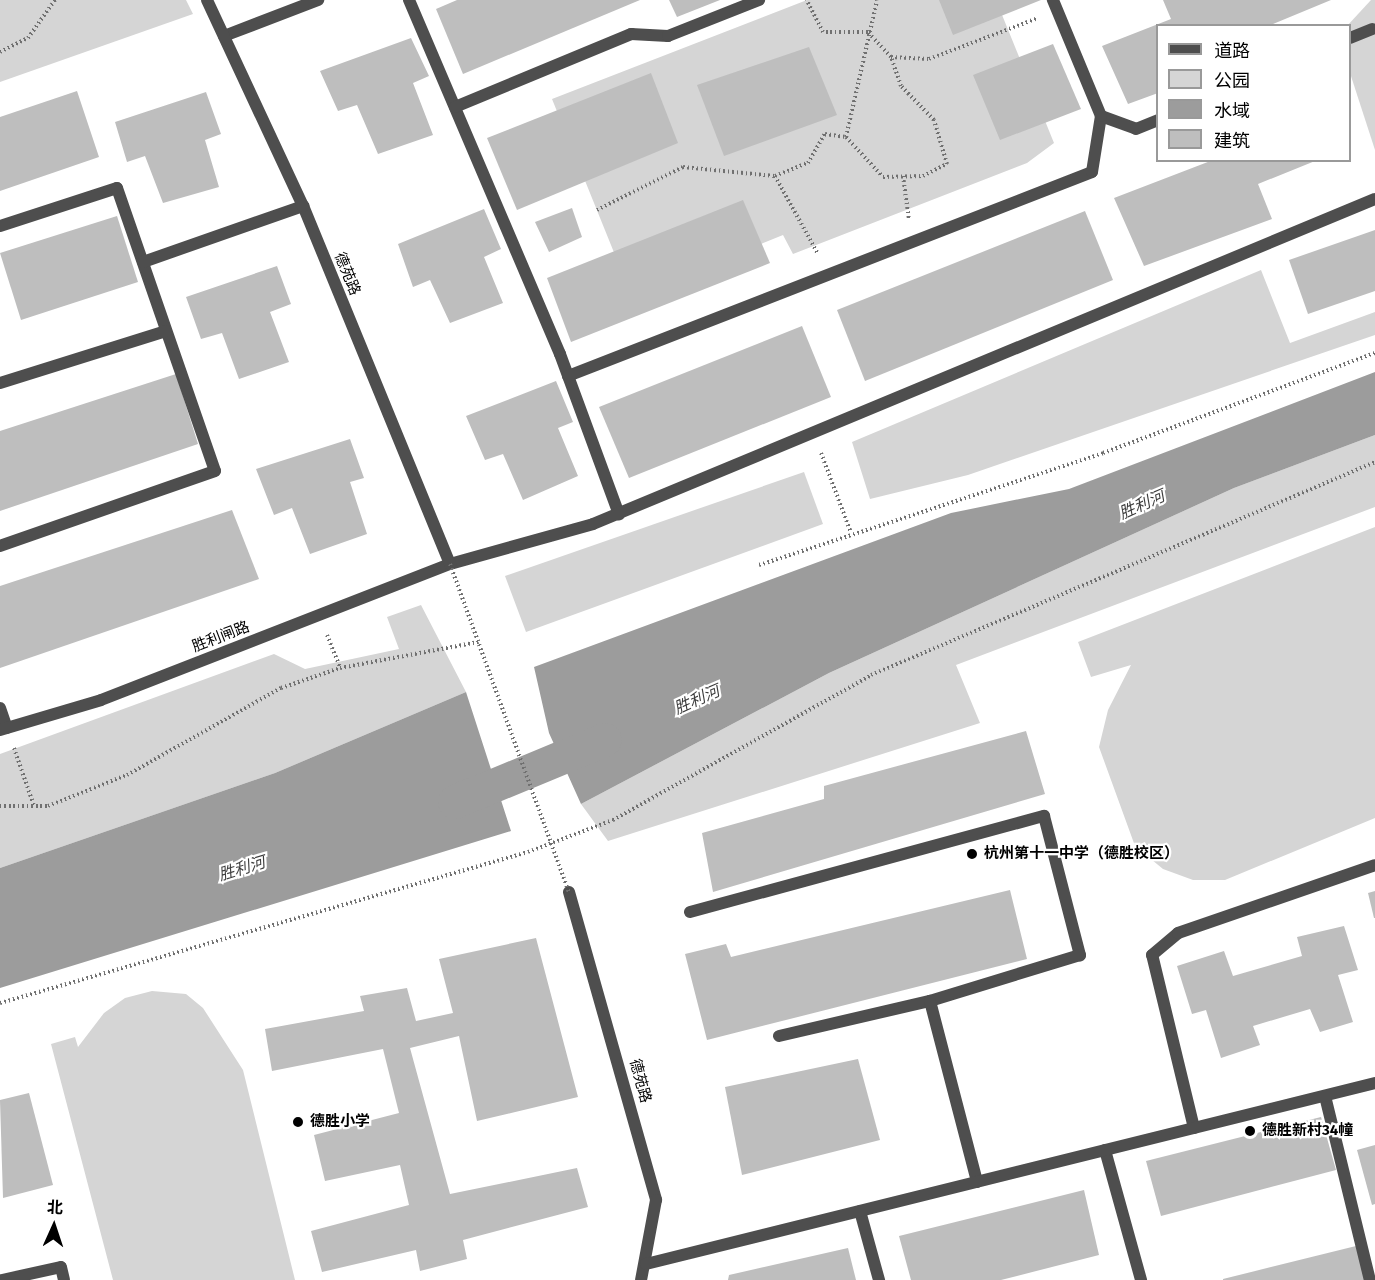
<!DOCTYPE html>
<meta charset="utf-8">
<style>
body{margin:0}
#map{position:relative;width:1375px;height:1280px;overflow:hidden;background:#fff;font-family:"Fira Sans","Noto Sans SC",sans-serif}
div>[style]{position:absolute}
.green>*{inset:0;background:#d5d5d5}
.water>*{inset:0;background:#9c9c9c}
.canal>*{height:34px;margin:-17px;padding:0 17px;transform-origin:17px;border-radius:17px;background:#9c9c9c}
.building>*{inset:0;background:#bebebe}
.path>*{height:4px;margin-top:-2px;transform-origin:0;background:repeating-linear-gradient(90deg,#707070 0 1.5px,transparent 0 4.5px)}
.service>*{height:12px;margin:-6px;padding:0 6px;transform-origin:6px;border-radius:6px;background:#4e4e4e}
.minor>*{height:12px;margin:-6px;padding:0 6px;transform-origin:6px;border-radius:6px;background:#4e4e4e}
.path-bridge>*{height:4px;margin-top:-2px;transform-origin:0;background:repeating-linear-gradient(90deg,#707070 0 1.5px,transparent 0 4.5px)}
.dots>*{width:16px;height:16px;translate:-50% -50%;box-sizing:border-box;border:3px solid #fff;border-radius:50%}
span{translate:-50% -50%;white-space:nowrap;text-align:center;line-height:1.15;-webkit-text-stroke:4.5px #fff;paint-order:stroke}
.street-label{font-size:15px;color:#000}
.poi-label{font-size:15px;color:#000;font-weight:700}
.left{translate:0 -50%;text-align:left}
.water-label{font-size:16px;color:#3d3d3d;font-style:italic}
.legend{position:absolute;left:1156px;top:24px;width:195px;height:138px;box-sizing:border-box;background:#fff;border:2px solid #999;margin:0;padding:8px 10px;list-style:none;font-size:18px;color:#000}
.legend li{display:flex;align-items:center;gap:12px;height:30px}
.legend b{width:30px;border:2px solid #999}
.north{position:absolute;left:24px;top:1196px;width:60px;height:60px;-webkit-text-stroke:4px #fff;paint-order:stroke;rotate:3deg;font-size:16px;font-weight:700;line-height:24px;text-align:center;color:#000}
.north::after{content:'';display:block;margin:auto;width:21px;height:27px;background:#000;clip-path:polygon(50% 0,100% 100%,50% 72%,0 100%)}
</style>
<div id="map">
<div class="green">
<div style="clip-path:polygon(0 0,186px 0,193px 14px,0 82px)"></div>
<div style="clip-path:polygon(807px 0,996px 0,1054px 143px,1027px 163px,793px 254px,783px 235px,632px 297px,552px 99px)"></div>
<div style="clip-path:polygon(1371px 0,1375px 0,1375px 150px,1350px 73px,1347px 26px)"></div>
<div style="clip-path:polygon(1261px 270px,1290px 343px,1375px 312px,1375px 335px,968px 475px,870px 499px,852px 442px)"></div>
<div style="clip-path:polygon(1375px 435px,1375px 507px,956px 665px,980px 723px,608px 841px,581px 804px,829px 673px,1234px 488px)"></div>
<div style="clip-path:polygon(804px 472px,823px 524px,526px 632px,505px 576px)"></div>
<div style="clip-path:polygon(1375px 527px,1375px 818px,1225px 880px,1193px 880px,1163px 869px,1135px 846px,1099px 747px,1108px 710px,1131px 665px,1091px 677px,1078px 642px)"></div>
<div style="clip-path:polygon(421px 605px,466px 692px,275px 773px,0 868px,0 754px,274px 654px,305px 669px,399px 649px,387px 617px)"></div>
<div style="clip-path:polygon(152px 991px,186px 994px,203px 1008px,243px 1070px,295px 1280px,113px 1280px,51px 1044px,75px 1037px,78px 1047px,104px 1013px,125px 998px)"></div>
</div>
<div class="water">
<div style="clip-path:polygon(1375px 372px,1375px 435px,1234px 488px,829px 673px,581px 804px,549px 733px,534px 667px,951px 513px,1069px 489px)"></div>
<div style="clip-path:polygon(466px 692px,511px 831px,0 988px,0 868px,275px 773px)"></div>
</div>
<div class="canal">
<div style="left:455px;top:802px;width:162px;rotate:-22.5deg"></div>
</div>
<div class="building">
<div style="clip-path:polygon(457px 0,640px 0,463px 74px,436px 9px)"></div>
<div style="clip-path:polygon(669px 0,720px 0,677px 17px)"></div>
<div style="clip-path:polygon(939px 0,1041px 0,953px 35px)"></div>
<div style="clip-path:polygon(1163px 0,1331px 0,1268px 26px,1158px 26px,1158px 93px,1128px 104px,1102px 46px,1171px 19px)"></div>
<div style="clip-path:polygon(411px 38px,429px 76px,413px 83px,433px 135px,378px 154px,357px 105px,338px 111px,320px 71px)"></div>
<div style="clip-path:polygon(1053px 44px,1081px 109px,1000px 140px,973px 75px)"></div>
<div style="clip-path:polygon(809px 47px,837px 115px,724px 156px,697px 85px)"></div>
<div style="clip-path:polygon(651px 73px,678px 143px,517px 210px,487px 138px)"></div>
<div style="clip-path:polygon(77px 91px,99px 157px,0 191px,0 117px)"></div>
<div style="clip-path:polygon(206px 92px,221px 134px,205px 140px,219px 187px,163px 203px,145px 156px,127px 162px,115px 122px)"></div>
<div style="clip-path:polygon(1213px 160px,1315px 161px,1258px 184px,1272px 219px,1144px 266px,1114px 198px)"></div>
<div style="clip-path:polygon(743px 200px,770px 263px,571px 342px,547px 278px)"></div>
<div style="clip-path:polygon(572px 208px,582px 237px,549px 252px,535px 222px)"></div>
<div style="clip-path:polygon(484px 209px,501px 249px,484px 257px,503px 303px,450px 323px,430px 280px,413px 287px,398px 244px)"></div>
<div style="clip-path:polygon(1085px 211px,1113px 280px,865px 381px,837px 310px)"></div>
<div style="clip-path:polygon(117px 216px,138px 282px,21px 320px,0 253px)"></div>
<div style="clip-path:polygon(1375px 230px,1375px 291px,1308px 314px,1289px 260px)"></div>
<div style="clip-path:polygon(277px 266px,291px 304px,270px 312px,289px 362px,239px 379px,222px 333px,201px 339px,186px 297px)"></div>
<div style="clip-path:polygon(802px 326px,831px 397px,629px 478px,599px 407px)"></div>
<div style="clip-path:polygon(176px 374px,198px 444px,0 511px,0 431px)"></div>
<div style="clip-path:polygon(556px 381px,573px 422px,558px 428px,578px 476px,523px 500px,503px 454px,485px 460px,466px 416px)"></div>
<div style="clip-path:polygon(350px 439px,364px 478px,350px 482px,367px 534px,310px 554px,292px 508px,274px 515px,256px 469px)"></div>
<div style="clip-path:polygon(232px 510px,259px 579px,0 668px,0 586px)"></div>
<div style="clip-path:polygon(1026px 731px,1045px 794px,713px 892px,702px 833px,824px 799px,824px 786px)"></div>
<div style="clip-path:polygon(1010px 890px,1027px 959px,707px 1040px,685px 954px,726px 944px,731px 957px)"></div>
<div style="clip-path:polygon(1375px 891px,1375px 918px,1374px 918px,1368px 893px)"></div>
<div style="clip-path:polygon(1344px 926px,1358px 970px,1338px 975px,1353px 1022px,1320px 1032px,1310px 1009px,1253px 1026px,1260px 1045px,1221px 1058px,1206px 1010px,1192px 1014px,1177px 966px,1224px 951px,1233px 976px,1302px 956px,1297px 937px)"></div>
<div style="clip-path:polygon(536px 938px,578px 1097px,477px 1121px,459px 1036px,410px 1048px,450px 1194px,577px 1168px,588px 1207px,463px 1240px,467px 1259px,420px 1271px,416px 1250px,322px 1272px,311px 1231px,409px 1205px,400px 1165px,325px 1181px,314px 1135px,399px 1113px,383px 1049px,272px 1071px,265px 1029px,364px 1011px,360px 996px,407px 988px,416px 1021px,453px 1013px,439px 959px)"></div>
<div style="clip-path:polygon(858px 1059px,880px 1140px,742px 1175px,725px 1087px)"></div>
<div style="clip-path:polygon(29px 1093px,53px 1185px,3px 1198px,0 1100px)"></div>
<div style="clip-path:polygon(1321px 1117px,1336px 1170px,1161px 1216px,1146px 1161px)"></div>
<div style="clip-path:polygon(1375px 1145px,1375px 1204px,1372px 1205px,1357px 1150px)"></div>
<div style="clip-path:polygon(1084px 1190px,1099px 1255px,1001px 1280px,911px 1280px,899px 1236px)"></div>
<div style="clip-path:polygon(1356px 1246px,1365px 1280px,1223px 1280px,1223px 1279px)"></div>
<div style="clip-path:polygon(848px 1248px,856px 1280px,728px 1280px,729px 1275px)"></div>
</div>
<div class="path">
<div style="left:0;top:52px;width:31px;rotate:-27deg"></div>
<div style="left:28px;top:38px;width:47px;rotate:-54.6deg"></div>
<div style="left:891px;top:57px;width:38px;rotate:3deg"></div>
<div style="left:929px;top:59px;width:116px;rotate:-20.6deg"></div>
<div style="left:846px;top:137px;width:140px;rotate:-77.2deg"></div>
<div style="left:775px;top:176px;width:89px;rotate:61.1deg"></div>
<div style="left:903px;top:176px;width:44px;rotate:82.2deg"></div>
<div style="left:597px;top:210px;width:96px;rotate:-26.6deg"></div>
<div style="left:683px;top:167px;width:92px;rotate:5.6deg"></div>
<div style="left:775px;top:176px;width:35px;rotate:-22deg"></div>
<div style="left:808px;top:163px;width:34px;rotate:-60deg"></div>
<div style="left:825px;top:134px;width:21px;rotate:8deg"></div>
<div style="left:846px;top:137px;width:54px;rotate:47.2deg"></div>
<div style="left:883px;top:177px;width:40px;rotate:-1.4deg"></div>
<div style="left:923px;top:176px;width:27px;rotate:-27deg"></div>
<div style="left:947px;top:164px;width:46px;rotate:-106.5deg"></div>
<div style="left:934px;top:120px;width:47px;rotate:-134.1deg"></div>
<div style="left:901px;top:86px;width:31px;rotate:-109deg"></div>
<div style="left:891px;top:57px;width:34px;rotate:-133deg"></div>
<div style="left:868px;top:32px;width:45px;rotate:180deg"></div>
<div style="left:823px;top:32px;width:36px;rotate:-117deg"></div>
<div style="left:821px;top:453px;width:85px;rotate:69.4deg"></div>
<div style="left:759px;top:565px;width:362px;rotate:-18deg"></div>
<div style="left:1103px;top:453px;width:290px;rotate:-20.2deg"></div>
<div style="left:327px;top:635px;width:35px;rotate:68deg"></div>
<div style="left:14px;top:748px;width:61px;rotate:71deg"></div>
<div style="left:0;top:806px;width:48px"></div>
<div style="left:48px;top:806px;width:85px;rotate:-21.4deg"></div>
<div style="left:127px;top:775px;width:177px;rotate:-29.5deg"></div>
<div style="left:281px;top:688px;width:62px;rotate:-18.7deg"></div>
<div style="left:340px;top:668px;width:141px;rotate:-10.6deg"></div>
<div style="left:0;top:1003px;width:549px;rotate:-15.96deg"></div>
<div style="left:528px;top:852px;width:91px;rotate:-20.6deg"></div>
<div style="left:613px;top:820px;width:296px;rotate:-29.3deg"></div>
<div style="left:871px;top:675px;width:547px;rotate:-22.91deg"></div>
</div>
<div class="service">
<div style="left:409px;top:0;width:385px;rotate:66.9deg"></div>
<div style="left:560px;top:354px;width:171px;rotate:69.8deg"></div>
<div style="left:224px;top:36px;width:101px;rotate:-21deg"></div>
<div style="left:1350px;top:38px;width:24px;rotate:-22deg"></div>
<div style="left:455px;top:107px;width:191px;rotate:-22.5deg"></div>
<div style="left:631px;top:34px;width:37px;rotate:3deg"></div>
<div style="left:668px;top:36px;width:98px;rotate:-21.6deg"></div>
<div style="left:1101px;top:116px;width:37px;rotate:20deg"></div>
<div style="left:1136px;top:129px;width:24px;rotate:-22deg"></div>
<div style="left:0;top:226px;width:123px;rotate:-18deg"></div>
<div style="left:117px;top:188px;width:299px;rotate:70.9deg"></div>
<div style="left:215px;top:471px;width:228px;rotate:160.8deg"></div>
<div style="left:143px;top:262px;width:170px;rotate:-19.3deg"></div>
<div style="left:568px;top:376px;width:562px;rotate:-21.27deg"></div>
<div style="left:1092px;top:172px;width:57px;rotate:-80.9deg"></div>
<div style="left:1101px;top:116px;width:126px;rotate:-112.5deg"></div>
<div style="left:0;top:383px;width:174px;rotate:-17.4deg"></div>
<div style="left:450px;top:564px;width:148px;rotate:-15.6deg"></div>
<div style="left:593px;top:524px;width:847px;rotate:-22.57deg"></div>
<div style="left:0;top:708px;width:21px;rotate:71deg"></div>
<div style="left:690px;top:912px;width:367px;rotate:-15.2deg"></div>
<div style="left:1044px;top:816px;width:144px;rotate:75.5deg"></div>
<div style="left:1080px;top:955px;width:157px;rotate:163deg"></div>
<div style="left:779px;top:1036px;width:155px;rotate:-13.1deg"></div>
<div style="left:930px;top:1001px;width:187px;rotate:75.4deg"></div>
<div style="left:1325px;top:1096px;width:189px;rotate:76.3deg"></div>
<div style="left:1194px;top:1128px;width:178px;rotate:-103.6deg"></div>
<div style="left:1152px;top:955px;width:34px;rotate:-40deg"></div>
<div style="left:1178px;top:933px;width:208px;rotate:-19deg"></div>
<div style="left:1105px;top:1150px;width:135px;rotate:74.5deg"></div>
<div style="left:860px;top:1211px;width:72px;rotate:74.6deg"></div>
<div style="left:2px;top:1280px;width:60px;rotate:-12.4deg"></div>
<div style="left:61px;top:1267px;width:13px;rotate:77deg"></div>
</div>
<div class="minor">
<div style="left:0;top:730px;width:105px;rotate:-16.5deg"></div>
<div style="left:101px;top:700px;width:375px;rotate:-21.3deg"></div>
<div style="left:450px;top:564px;width:387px;rotate:-112.3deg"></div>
<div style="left:303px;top:206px;width:227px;rotate:-115deg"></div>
<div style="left:569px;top:892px;width:320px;rotate:74.2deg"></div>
<div style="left:656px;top:1200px;width:81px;rotate:100.6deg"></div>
<div style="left:646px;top:1264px;width:751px;rotate:-13.94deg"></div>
</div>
<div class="path-bridge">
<div style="left:450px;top:564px;width:349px;rotate:70.1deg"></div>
</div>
<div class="dots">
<div style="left:972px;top:854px;background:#000"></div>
<div style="left:298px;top:1122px;background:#000"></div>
<div style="left:1250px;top:1131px;background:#000"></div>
</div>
<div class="street-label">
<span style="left:347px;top:274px;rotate:68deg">德苑路</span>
<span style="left:221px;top:637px;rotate:-21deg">胜利闸路</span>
<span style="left:640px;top:1081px;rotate:75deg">德苑路</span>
</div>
<div class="poi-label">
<span class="left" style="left:984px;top:854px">杭州第十一中学（德胜校区）</span>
<span class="left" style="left:310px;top:1122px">德胜小学</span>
<span class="left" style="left:1262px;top:1131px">德胜新村34幢</span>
</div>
<div class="water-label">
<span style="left:1142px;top:505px;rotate:-24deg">胜利河</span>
<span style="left:697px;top:700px;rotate:-24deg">胜利河</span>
<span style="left:242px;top:869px;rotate:-17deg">胜利河</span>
</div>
<ul class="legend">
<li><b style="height:8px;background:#4e4e4e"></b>道路</li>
<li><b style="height:16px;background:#d5d5d5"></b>公园</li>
<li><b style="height:16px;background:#9c9c9c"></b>水域</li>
<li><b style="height:16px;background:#bebebe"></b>建筑</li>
</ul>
<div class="north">北</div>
</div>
